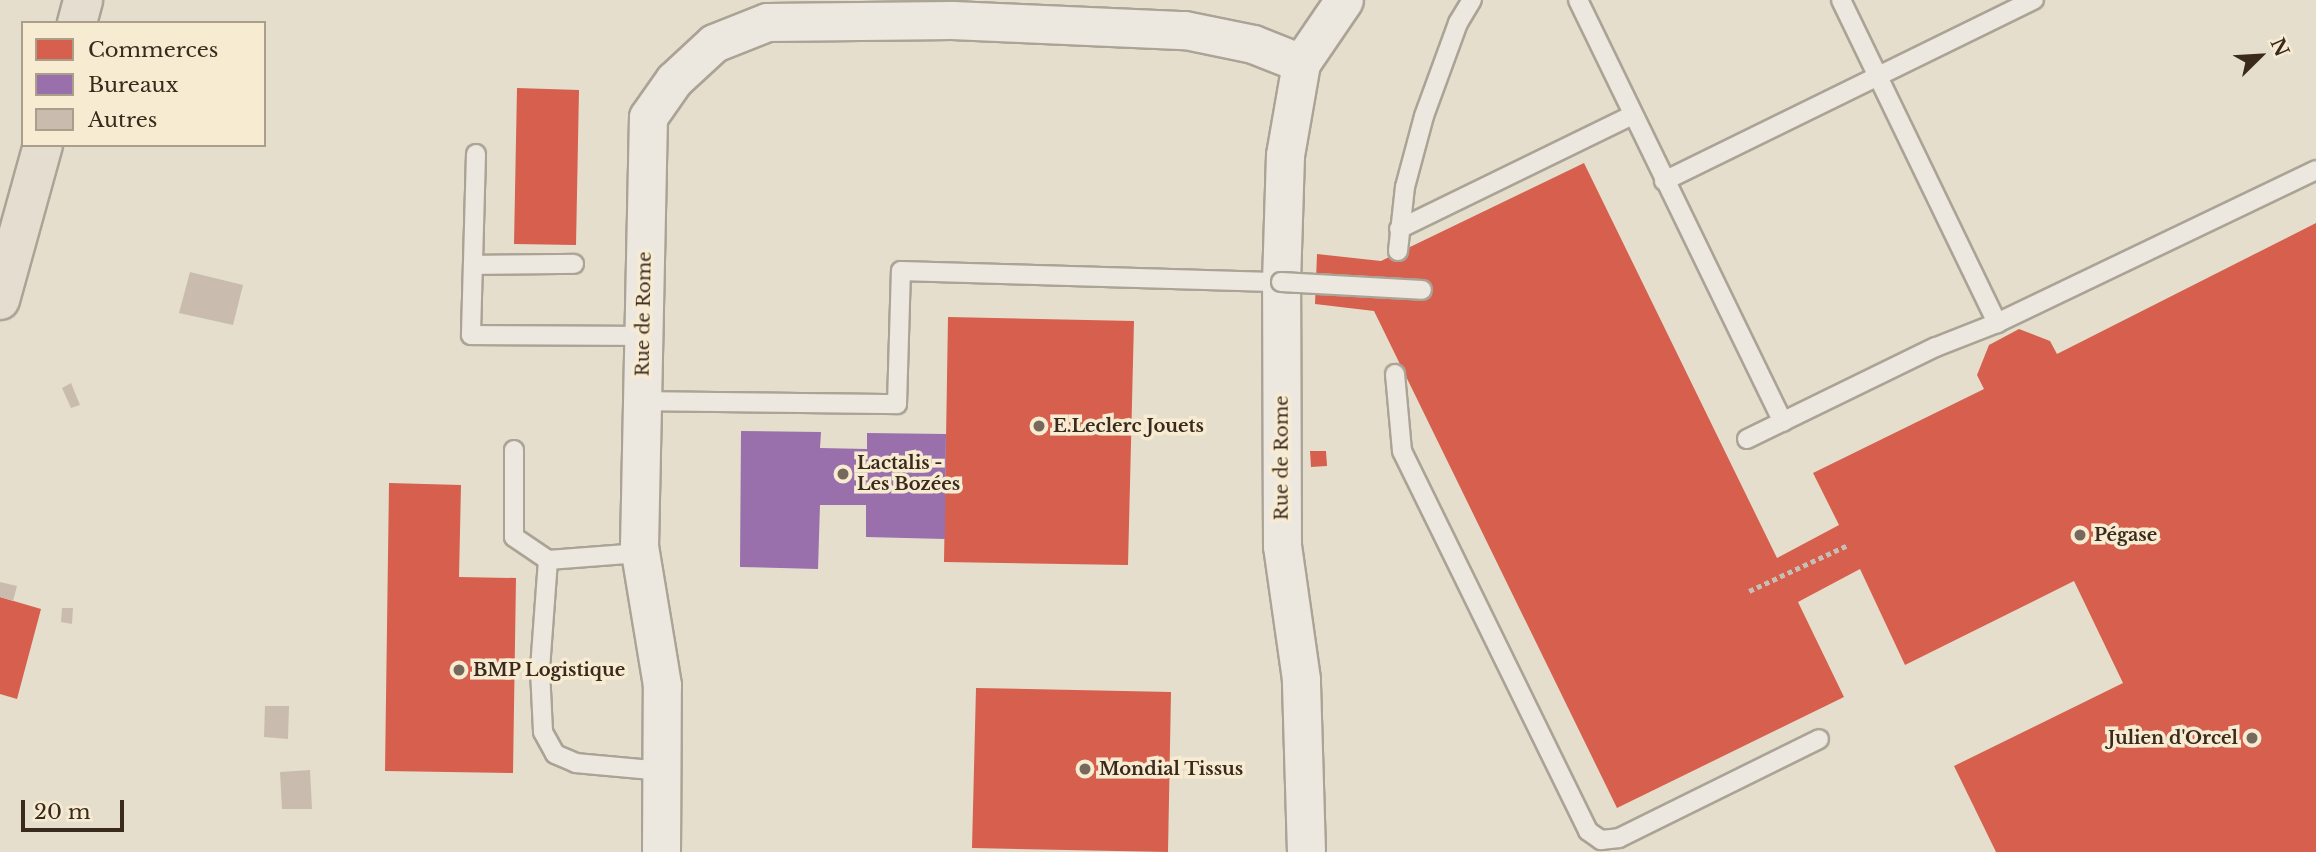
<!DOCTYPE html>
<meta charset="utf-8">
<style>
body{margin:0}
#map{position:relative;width:2316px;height:852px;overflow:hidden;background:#e5decd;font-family:"Libre Baskerville",serif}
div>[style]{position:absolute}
.shops>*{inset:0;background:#d6604d}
.offices>*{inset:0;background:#9970ab}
.building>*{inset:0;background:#c9bcae}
.path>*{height:4.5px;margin-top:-2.25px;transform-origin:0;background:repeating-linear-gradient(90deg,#c6bfb5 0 5px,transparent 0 8.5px)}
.roads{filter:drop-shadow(2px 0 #aaa396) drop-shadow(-2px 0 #aaa396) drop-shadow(0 2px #aaa396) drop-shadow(0 -2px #aaa396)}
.lane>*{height:18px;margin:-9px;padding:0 9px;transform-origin:9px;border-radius:9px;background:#ede8df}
.street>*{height:37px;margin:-18.5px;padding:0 18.5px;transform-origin:18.5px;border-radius:18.5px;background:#ede8df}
.primary>*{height:38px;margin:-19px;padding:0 19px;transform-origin:19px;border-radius:19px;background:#e5ded0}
.bridges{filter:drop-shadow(2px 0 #aaa396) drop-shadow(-2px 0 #aaa396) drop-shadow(0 2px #aaa396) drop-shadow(0 -2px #aaa396)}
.lane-bridge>*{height:18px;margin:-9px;padding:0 9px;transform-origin:9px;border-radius:9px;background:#ede8df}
.dots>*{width:19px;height:19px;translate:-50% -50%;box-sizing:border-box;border:4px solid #f7ebd2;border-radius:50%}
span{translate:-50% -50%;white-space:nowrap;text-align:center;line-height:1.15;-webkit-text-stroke:7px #f7ebd2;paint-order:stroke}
.street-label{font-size:18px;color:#3a2a1d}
.poi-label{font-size:18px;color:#3a2a1d;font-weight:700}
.left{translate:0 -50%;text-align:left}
.right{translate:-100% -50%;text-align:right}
.legend{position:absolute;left:21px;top:21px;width:245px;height:126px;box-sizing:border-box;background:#f7ebd2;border:2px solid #ab9e8a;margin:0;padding:9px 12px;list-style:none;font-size:21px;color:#3a2a1d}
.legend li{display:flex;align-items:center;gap:14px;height:35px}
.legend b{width:35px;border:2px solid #ab9e8a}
.north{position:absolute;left:2225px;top:21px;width:70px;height:70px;-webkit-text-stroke:5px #f7ebd2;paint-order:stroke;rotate:66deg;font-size:19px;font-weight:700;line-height:28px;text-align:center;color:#3a2a1d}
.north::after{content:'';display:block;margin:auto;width:24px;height:32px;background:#3a2a1d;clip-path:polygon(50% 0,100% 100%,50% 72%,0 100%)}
.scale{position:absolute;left:21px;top:800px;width:103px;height:32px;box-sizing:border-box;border:4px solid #3a2a1d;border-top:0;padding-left:9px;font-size:21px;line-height:24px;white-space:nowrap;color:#3a2a1d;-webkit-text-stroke:5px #f7ebd2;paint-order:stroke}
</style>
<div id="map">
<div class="shops">
<div style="clip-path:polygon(517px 88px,579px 90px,576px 245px,514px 244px)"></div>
<div style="clip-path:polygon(1584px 163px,1777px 558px,1839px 525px,1813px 473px,1984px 389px,1977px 375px,1989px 345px,2019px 329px,2050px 341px,2057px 354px,2316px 223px,2316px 852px,1996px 852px,1954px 766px,2123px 683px,2074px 581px,1905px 665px,1860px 569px,1798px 602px,1844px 697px,1617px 808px,1374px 311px,1315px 304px,1317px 254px,1381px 261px)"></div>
<div style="clip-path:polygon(948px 317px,1134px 321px,1128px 565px,944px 562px)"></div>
<div style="clip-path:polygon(1310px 451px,1326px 451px,1327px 466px,1311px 467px)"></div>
<div style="clip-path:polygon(389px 483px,461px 485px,459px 577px,516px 578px,513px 773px,385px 771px)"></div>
<div style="clip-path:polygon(0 597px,41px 609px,17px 699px,0 694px)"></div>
<div style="clip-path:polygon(976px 688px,1171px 692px,1168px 852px,972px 848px)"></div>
</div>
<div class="offices">
<div style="clip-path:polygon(741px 431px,821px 432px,820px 448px,867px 449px,867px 433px,946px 434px,945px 539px,866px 537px,866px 505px,820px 505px,818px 569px,740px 567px)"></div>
</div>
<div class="building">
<div style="clip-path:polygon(190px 272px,243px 285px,233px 325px,179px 313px)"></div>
<div style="clip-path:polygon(71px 383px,80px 405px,71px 408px,62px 388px)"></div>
<div style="clip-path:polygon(0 582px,17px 586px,13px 601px,0 597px)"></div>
<div style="clip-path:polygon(62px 608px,73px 608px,72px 624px,61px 622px)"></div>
<div style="clip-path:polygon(265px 706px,289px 706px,288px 739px,264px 737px)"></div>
<div style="clip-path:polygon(310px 770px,312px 809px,282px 809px,280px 772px)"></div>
</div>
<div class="path">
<div style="left:1749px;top:591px;width:109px;rotate:-24.9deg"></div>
</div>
<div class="roads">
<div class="lane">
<div style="left:1578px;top:0;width:469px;rotate:64.1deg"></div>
<div style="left:1841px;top:0;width:359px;rotate:64.2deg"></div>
<div style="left:1997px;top:323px;width:354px;rotate:-25.6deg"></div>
<div style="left:476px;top:154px;width:181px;rotate:91.6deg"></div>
<div style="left:471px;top:335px;width:173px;rotate:0.3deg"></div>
<div style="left:1664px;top:181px;width:412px;rotate:-26.1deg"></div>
<div style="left:1399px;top:229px;width:260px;rotate:-26deg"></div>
<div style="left:1398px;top:251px;width:64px;rotate:-83.8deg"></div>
<div style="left:1405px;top:187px;width:73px;rotate:-75deg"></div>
<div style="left:1424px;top:116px;width:99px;rotate:-69.9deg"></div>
<div style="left:1458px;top:23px;width:27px;rotate:-59deg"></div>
<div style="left:473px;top:265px;width:101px;rotate:-0.6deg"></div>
<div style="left:1395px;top:374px;width:77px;rotate:84.8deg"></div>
<div style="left:1402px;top:451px;width:423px;rotate:63.9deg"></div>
<div style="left:1588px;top:831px;width:16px;rotate:35deg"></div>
<div style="left:1601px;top:840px;width:18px;rotate:-6deg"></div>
<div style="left:1619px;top:838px;width:223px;rotate:-26.3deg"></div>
<div style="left:642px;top:401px;width:255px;rotate:0.7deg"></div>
<div style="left:897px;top:404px;width:133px;rotate:-88.3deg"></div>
<div style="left:901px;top:271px;width:380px;rotate:1.7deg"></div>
<div style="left:1747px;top:439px;width:210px;rotate:-26deg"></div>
<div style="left:1936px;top:347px;width:66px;rotate:-21.5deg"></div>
<div style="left:514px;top:450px;width:87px;rotate:90deg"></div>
<div style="left:514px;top:537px;width:41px;rotate:34.1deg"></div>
<div style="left:640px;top:553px;width:92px;rotate:175.6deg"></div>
<div style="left:548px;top:560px;width:110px;rotate:94.2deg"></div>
<div style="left:540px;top:670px;width:62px;rotate:87.2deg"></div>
<div style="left:543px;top:732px;width:25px;rotate:61deg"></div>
<div style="left:555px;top:754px;width:23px;rotate:23deg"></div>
<div style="left:576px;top:763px;width:86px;rotate:5.3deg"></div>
</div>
<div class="street">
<div style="left:661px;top:852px;width:167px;rotate:-89.7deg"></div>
<div style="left:662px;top:685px;width:141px;rotate:-99.4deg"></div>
<div style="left:639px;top:546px;width:429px;rotate:-88.8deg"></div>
<div style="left:648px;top:117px;width:45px;rotate:-54.9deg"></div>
<div style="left:674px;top:80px;width:54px;rotate:-42.8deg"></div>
<div style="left:714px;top:43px;width:57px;rotate:-21.6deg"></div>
<div style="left:767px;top:22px;width:185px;rotate:-0.6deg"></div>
<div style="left:952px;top:20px;width:233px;rotate:2.5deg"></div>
<div style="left:1185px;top:30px;width:69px;rotate:11.6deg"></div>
<div style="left:1253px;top:44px;width:52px;rotate:21.6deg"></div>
<div style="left:1306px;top:852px;width:173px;rotate:-91.7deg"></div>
<div style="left:1301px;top:679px;width:134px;rotate:-98.1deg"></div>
<div style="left:1282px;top:546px;width:264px;rotate:-90.2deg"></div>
<div style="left:1281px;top:282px;width:127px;rotate:-88.2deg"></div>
<div style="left:1285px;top:155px;width:93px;rotate:-80.1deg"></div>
<div style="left:1301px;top:63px;width:76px;rotate:-55.7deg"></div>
</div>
<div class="primary">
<div style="left:77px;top:23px;width:24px;rotate:-75deg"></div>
<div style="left:0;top:300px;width:161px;rotate:-74.5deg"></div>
</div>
</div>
<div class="bridges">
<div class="lane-bridge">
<div style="left:1281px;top:282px;width:141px;rotate:3.2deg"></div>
</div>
</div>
<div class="dots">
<div style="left:1039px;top:426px;background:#76695b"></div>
<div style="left:843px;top:474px;background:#76695b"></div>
<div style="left:2080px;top:535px;background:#76695b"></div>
<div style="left:459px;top:670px;background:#76695b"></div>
<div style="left:2252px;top:738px;background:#76695b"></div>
<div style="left:1085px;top:769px;background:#76695b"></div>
</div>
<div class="street-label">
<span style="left:644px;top:314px;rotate:-89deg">Rue de Rome</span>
<span style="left:1282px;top:458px;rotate:-90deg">Rue de Rome</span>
</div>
<div class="poi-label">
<span class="left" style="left:1053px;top:426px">E.Leclerc Jouets</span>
<span class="left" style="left:857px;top:474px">Lactalis -<br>Les Bozées</span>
<span class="left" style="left:2094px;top:535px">Pégase</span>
<span class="left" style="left:473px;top:670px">BMP Logistique</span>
<span class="right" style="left:2238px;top:738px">Julien d'Orcel</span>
<span class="left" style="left:1099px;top:769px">Mondial Tissus</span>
</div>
<ul class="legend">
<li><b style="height:19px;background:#d6604d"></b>Commerces</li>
<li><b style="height:19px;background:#9970ab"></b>Bureaux</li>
<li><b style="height:19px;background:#c9bcae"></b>Autres</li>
</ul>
<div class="north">N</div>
<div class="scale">20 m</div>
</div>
